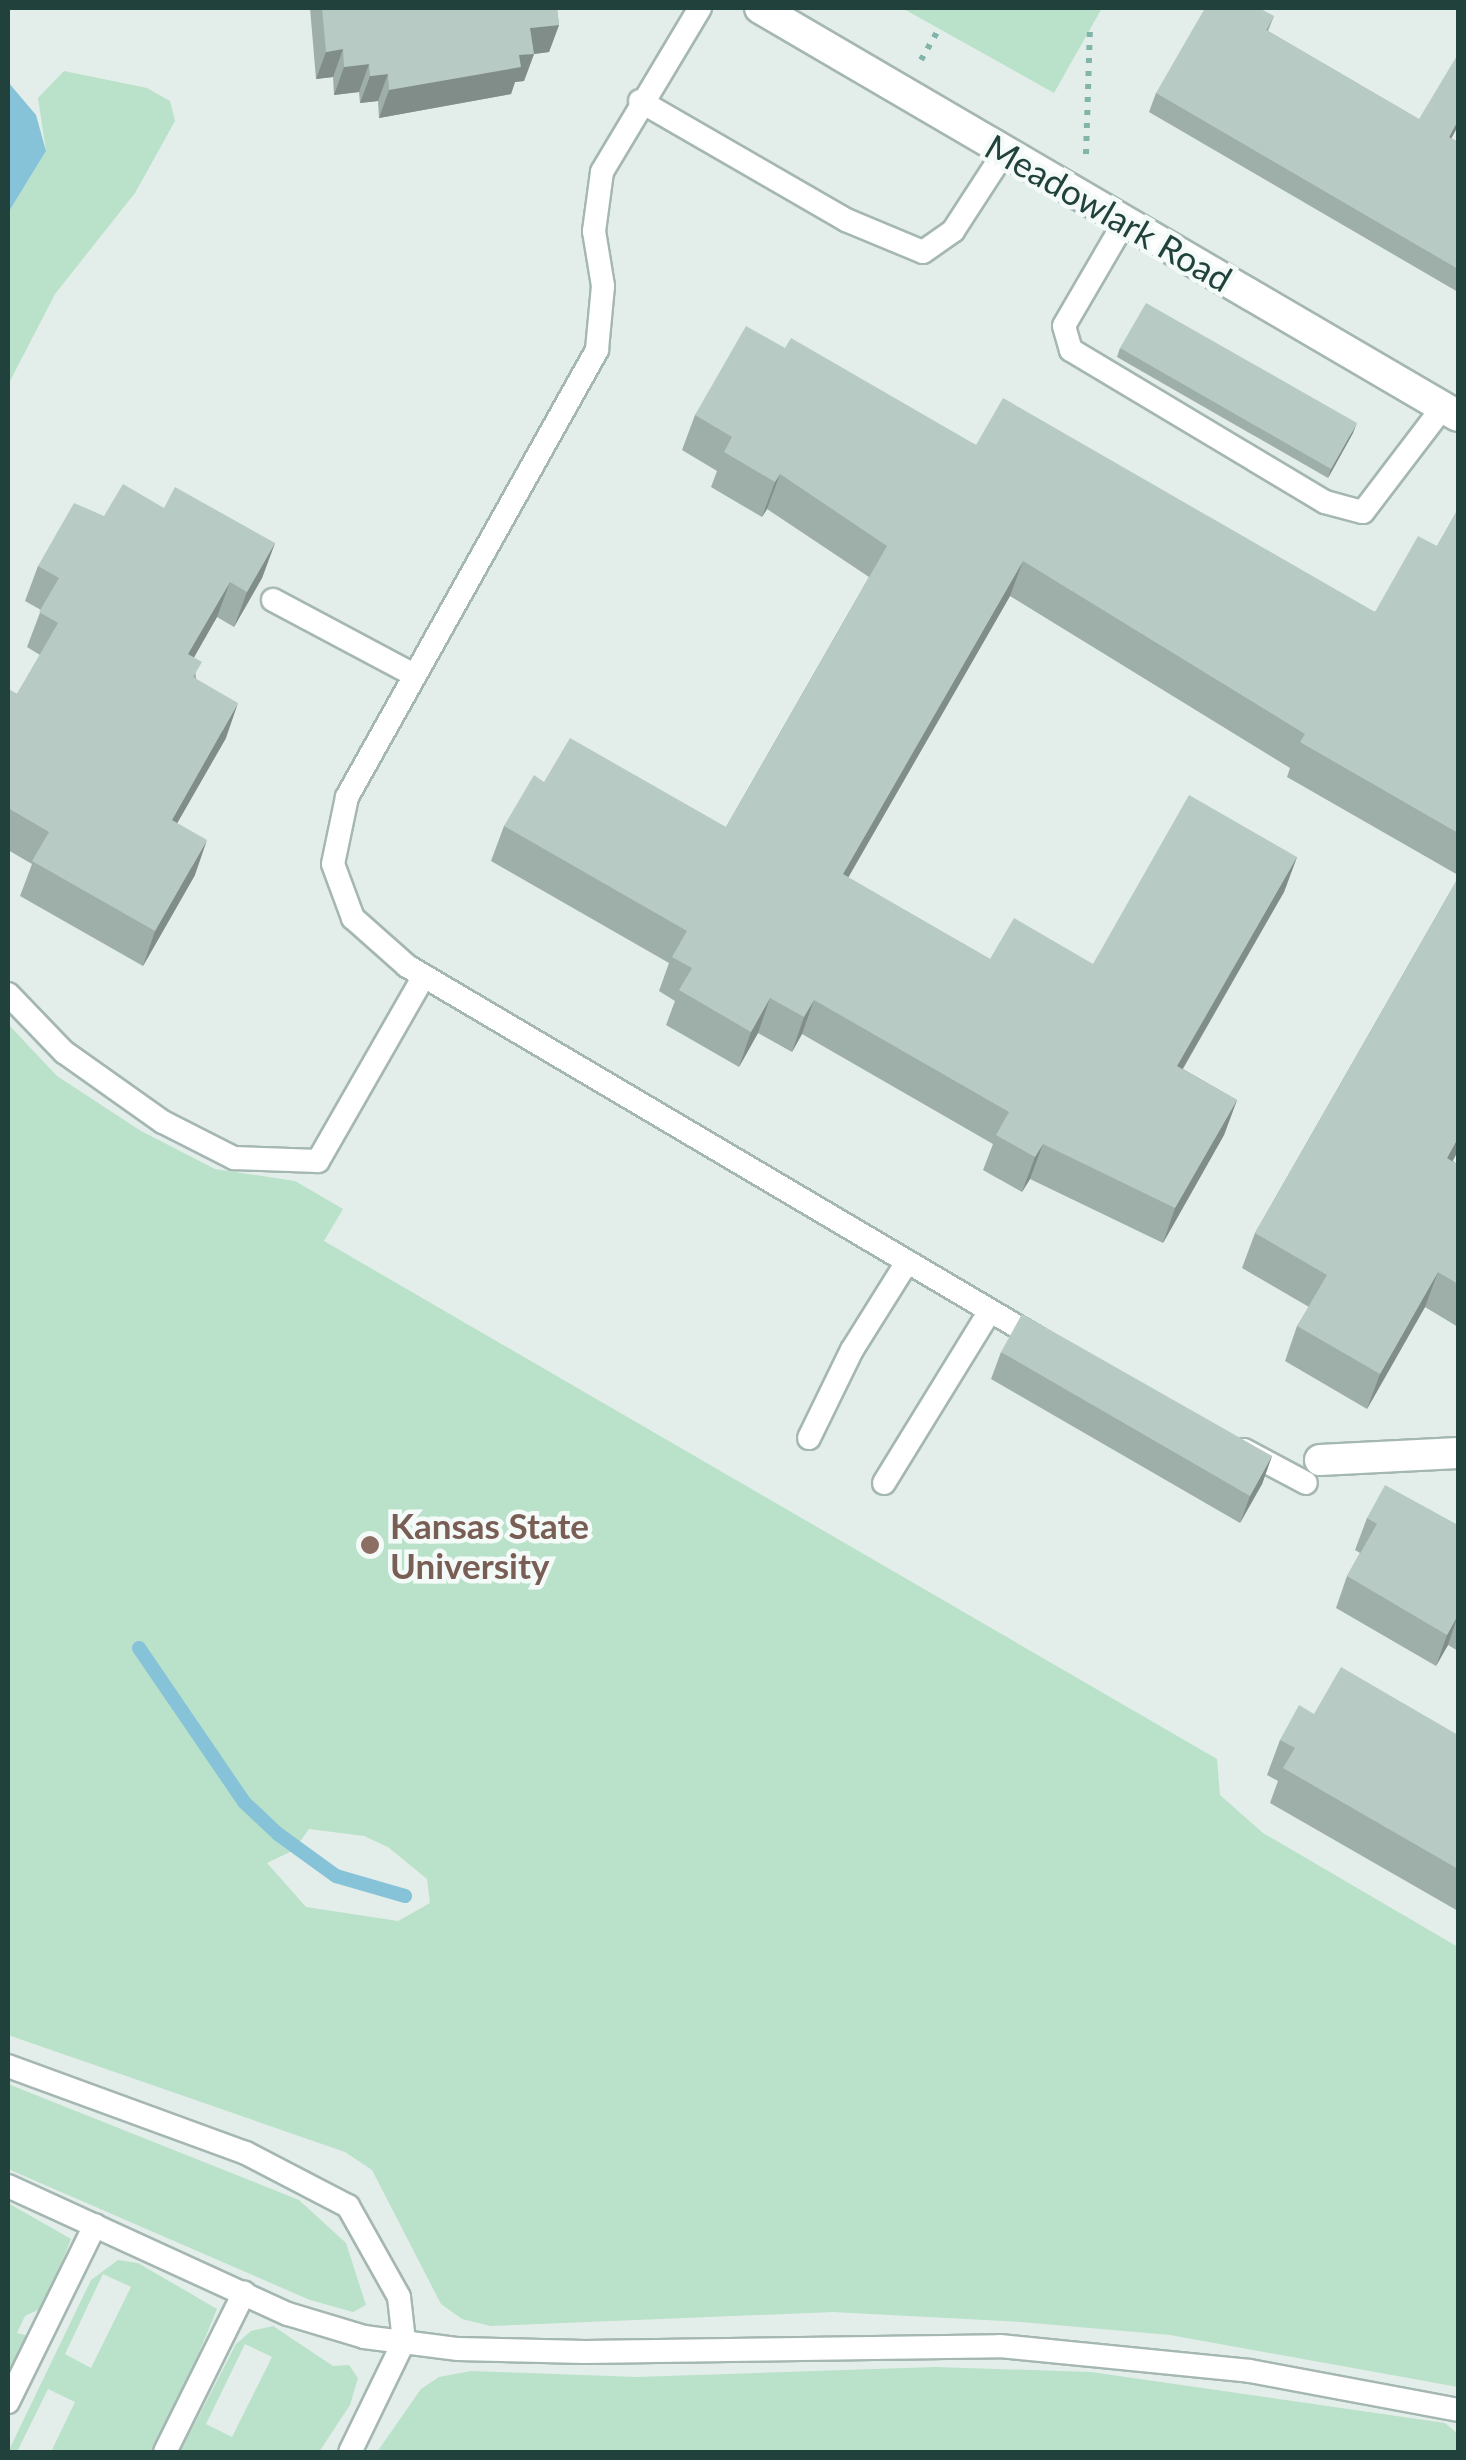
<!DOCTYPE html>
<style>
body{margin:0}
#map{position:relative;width:1466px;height:2460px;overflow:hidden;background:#e3eeea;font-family:Lato,sans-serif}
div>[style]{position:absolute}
.green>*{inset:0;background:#bae1c9}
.water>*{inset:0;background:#86c3d8}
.stream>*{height:14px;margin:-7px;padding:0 7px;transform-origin:7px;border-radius:7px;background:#86c3d8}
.path>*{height:6px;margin-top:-3px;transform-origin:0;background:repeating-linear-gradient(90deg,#81b5aa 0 5px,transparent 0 13px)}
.roads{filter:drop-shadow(2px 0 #a5b7b2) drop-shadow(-2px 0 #a5b7b2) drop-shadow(0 2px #a5b7b2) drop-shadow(0 -2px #a5b7b2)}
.service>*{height:22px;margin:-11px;padding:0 11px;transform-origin:11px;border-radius:11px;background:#fff}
.minor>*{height:30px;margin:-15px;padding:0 15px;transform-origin:15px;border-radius:15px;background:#fff}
.wall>*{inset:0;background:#9eaea9}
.shaded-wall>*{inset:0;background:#818d89}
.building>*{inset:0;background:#b8cac4}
.dots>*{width:28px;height:28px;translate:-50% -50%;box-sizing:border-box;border:5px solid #f4faf8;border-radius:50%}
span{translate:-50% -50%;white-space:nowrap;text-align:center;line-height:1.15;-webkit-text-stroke:9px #f4faf8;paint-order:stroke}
.street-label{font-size:35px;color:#21423c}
.education-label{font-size:35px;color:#785e54;font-weight:700}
.left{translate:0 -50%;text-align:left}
.frame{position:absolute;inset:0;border:10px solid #21423c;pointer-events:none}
</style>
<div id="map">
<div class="green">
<div style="clip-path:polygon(902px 8px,1102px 8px,1054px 93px)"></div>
<div style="clip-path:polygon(64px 71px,147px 88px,170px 101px,175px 121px,135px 193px,55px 294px,8px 385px,8px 213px,46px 151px,38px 98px)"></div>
<div style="clip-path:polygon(evenodd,8px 1024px,57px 1076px,141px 1131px,215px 1169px,295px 1181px,343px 1209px,324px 1241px,1217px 1759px,1220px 1795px,1263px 1833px,1458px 1947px,1458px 2387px,1170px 2335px,1021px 2322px,833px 2312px,491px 2326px,462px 2319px,441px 2304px,372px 2170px,345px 2152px,8px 2035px,8px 1024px,309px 1829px,364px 1836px,388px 1847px,427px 1879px,430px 1903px,398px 1921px,306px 1907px,267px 1863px,294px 1850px,309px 1829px)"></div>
<div style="clip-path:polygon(8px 2084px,299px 2200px,346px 2243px,366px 2305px,353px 2312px,310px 2300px,8px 2169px)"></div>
<div style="clip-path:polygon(8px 2203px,71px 2239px,44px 2307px,25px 2316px,17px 2333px,29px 2336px,8px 2377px)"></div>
<div style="clip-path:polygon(evenodd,118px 2260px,138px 2263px,217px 2309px,158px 2452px,51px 2452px,75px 2402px,48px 2389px,17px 2452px,8px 2452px,91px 2280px,118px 2260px,103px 2274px,131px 2287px,91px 2368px,65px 2354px,103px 2274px)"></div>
<div style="clip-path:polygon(evenodd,273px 2326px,333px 2366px,349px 2365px,358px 2378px,350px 2405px,319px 2452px,180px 2452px,236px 2344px,251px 2331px,273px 2326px,245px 2344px,272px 2357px,232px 2437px,206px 2424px,245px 2344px)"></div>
<div style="clip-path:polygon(935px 2367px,1091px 2372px,1445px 2423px,1458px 2434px,1458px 2452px,377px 2452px,421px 2389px,439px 2377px,471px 2371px,637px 2377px)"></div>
</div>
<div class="water">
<div style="clip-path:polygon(8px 82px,36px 115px,46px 151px,8px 213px)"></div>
</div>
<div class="stream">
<div style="left:139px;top:1648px;width:186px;rotate:55.7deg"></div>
<div style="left:244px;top:1802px;width:47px;rotate:43.3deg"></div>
<div style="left:278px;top:1834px;width:72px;rotate:35.9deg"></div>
<div style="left:336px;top:1876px;width:72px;rotate:16.2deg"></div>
</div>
<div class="path">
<div style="left:921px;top:60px;width:36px;rotate:-60deg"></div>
<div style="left:1086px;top:154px;width:124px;rotate:-88.2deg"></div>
</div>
<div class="roads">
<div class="service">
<div style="left:700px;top:8px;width:191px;rotate:120.9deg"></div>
<div style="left:602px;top:172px;width:60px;rotate:97.7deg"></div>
<div style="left:594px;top:231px;width:56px;rotate:80.7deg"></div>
<div style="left:603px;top:286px;width:64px;rotate:95.4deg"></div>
<div style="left:597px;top:350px;width:512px;rotate:119.22deg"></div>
<div style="left:347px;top:797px;width:68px;rotate:101.8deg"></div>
<div style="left:333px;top:864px;width:58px;rotate:69.7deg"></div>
<div style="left:353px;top:918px;width:72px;rotate:41.6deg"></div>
<div style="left:407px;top:966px;width:735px;rotate:30.58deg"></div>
<div style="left:640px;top:101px;width:238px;rotate:30deg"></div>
<div style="left:846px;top:220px;width:83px;rotate:22.6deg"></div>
<div style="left:923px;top:252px;width:37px;rotate:-35deg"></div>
<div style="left:953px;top:231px;width:95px;rotate:-57deg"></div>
<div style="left:1125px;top:221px;width:121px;rotate:120.2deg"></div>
<div style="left:1064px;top:326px;width:25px;rotate:74deg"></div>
<div style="left:1071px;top:350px;width:296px;rotate:30.9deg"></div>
<div style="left:1325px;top:502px;width:39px;rotate:15deg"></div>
<div style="left:1363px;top:512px;width:132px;rotate:-52.7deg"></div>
<div style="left:273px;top:600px;width:157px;rotate:28deg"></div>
<div style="left:8px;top:994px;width:81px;rotate:46deg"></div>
<div style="left:64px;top:1052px;width:121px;rotate:35.3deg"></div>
<div style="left:163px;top:1122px;width:80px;rotate:26.9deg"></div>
<div style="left:234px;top:1158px;width:84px;rotate:2deg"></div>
<div style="left:318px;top:1161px;width:213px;rotate:-60.2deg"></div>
<div style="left:809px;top:1438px;width:98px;rotate:-64deg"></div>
<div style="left:852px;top:1350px;width:104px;rotate:-58deg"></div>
<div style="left:1244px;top:1450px;width:70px;rotate:28deg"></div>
<div style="left:884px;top:1483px;width:202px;rotate:-58.4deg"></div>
<div style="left:8px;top:2066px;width:253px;rotate:20.1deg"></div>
<div style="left:246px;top:2153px;width:115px;rotate:27.5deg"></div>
<div style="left:348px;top:2206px;width:104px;rotate:60.7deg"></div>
<div style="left:399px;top:2297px;width:44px;rotate:83.5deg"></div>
<div style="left:404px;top:2341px;width:123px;rotate:115.9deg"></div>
<div style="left:8px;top:2186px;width:308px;rotate:24.6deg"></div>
<div style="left:288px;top:2314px;width:79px;rotate:16.8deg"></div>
<div style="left:364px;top:2337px;width:95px;rotate:7.3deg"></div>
<div style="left:458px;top:2349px;width:127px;rotate:1.4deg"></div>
<div style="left:585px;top:2352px;width:415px;rotate:-0.8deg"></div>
<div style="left:1000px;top:2346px;width:251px;rotate:5.7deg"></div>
<div style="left:1250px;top:2371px;width:212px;rotate:10.6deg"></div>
<div style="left:8px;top:2402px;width:197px;rotate:-63.8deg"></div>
<div style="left:165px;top:2452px;width:178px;rotate:-63.6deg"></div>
</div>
<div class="minor">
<div style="left:760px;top:8px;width:808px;rotate:30.31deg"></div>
<div style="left:1320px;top:1460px;width:138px;rotate:-2.9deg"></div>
</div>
</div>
<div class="wall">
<div style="clip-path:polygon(310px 8px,557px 8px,559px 25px,549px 52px,534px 54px,524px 81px,515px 82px,511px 94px,379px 118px,378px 101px,360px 103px,359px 92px,334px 95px,333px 77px,316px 79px)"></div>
<div style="clip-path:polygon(1274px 16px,1268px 31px,1458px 142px,1458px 292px,1149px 112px,1156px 93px)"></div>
<div style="clip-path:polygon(785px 348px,976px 445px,1375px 612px,1437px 546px,1458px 509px,1458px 875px,1287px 777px,1290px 768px,1010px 596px,848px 878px,990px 959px,1093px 964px,1297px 857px,1284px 892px,1183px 1069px,1237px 1100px,1224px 1135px,1163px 1243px,1030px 1179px,1022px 1192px,983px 1170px,993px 1144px,802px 1034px,792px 1052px,758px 1033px,739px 1067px,666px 1025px,675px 1001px,659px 991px,669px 963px,491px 861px,504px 826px,544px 782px,726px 827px,869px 577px,767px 509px,762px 517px,711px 487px,717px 471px,682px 450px,695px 415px)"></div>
<div style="clip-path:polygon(1120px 348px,1353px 433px,1328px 478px,1117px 357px)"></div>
<div style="clip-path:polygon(104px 516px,275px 543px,262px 578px,234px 627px,217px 617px,194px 657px,196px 678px,226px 738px,177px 823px,195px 875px,143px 966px,20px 896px,32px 864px,8px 850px,8px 689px,17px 694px,40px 655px,27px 647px,41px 610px,25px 601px,38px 566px)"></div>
<div style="clip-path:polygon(1458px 878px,1458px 1151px,1453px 1161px,1458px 1165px,1458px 1327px,1425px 1307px,1367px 1409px,1285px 1361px,1297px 1326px,1309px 1307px,1242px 1268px,1255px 1233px)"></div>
<div style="clip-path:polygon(1001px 1352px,1272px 1456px,1262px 1484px,1240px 1523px,991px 1379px)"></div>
<div style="clip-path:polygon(1367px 1518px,1458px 1525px,1458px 1651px,1448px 1645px,1436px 1666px,1336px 1608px,1347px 1576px,1360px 1553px,1355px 1550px)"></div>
<div style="clip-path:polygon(1314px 1714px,1458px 1735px,1458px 1911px,1270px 1803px,1278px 1781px,1267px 1775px,1280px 1740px)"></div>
</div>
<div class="shaded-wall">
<div style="clip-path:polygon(559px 25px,549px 52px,534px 54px,524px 81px,515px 82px,511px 94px,379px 118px,389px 90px,530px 28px)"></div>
<div style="clip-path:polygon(343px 49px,333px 77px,316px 79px,326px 52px)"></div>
<div style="clip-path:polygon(369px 64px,359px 92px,334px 95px,344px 67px)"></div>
<div style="clip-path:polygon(388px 74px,378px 101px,360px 103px,370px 76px)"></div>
<div style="clip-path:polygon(1458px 120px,1458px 126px,1442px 156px,1449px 137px)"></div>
<div style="clip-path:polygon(1357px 423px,1353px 433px,1328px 478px,1331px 469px)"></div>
<div style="clip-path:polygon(780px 474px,767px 509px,762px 517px,775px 482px)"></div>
<div style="clip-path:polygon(275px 543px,262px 578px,234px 627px,247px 592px)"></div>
<div style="clip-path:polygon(1023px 561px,1010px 596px,830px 909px,843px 874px)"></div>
<div style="clip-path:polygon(230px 582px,217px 617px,176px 689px,188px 654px)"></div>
<div style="clip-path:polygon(238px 703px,226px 738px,159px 855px,172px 820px)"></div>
<div style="clip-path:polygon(207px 840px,195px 875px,143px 966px,155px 931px)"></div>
<div style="clip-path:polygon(1297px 857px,1284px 892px,1164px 1101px,1177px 1066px)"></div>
<div style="clip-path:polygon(770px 998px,758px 1033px,739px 1067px,751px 1032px)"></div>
<div style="clip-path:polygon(814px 1000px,802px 1034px,792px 1052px,804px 1017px)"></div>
<div style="clip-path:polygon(1237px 1100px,1224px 1135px,1163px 1243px,1175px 1208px)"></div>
<div style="clip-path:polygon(1458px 1138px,1458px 1151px,1434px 1193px,1447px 1158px)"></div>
<div style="clip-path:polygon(1043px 1144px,1030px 1179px,1022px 1192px,1035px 1157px)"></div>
<div style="clip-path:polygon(1438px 1272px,1425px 1307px,1367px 1409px,1380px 1374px)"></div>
<div style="clip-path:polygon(1272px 1456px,1262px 1484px,1240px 1523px,1250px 1496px)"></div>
<div style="clip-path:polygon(1458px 1615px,1448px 1645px,1436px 1666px,1447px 1635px)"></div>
</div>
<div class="building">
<div style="clip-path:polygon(322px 8px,557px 8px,559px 25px,530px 28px,534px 54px,519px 55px,521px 67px,389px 90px,388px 74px,370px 76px,369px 64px,344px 67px,343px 49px,326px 52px)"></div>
<div style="clip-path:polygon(1205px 8px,1259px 8px,1274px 16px,1266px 30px,1419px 119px,1458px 54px,1458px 120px,1449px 137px,1458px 142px,1458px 269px,1156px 93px)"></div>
<div style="clip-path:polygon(1146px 303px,1357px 423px,1331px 469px,1120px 348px)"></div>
<div style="clip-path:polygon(746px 326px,785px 348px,791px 338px,976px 445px,1003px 398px,1375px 612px,1418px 536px,1437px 546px,1458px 509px,1458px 833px,1300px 742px,1305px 734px,1023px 561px,843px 874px,990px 959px,1014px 918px,1093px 964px,1189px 795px,1297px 857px,1177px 1066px,1237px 1100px,1175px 1208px,1043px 1144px,1035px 1157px,996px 1135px,1009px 1112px,814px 1000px,804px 1017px,770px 998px,751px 1032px,679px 990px,692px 968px,672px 957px,687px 931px,504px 826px,534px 775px,544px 782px,570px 738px,726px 827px,887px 546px,780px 474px,775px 482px,724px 452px,732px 437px,695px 415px)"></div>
<div style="clip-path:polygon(123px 484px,164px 508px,175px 487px,275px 543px,247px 592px,230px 582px,188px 654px,202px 662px,193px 677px,238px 703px,172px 820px,207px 840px,155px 931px,32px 861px,49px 832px,8px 808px,8px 689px,17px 694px,58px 623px,39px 612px,59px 578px,38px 566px,74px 503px,104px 516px)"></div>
<div style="clip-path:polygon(1458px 878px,1458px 1138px,1447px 1158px,1458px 1165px,1458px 1284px,1438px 1272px,1380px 1374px,1297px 1326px,1327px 1275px,1255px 1233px)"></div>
<div style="clip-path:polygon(1022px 1314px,1272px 1456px,1250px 1496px,1001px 1352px)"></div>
<div style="clip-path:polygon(1385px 1485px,1458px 1525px,1458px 1615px,1447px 1635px,1347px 1576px,1377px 1524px,1367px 1518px)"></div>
<div style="clip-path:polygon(1341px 1667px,1458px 1735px,1458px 1869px,1283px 1768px,1295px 1748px,1280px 1740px,1299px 1705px,1314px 1714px)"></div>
</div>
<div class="dots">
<div style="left:370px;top:1545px;background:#8d6e63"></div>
</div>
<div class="street-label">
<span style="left:1109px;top:212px;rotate:30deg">Meadowlark Road</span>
</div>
<div class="education-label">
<span class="left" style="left:390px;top:1545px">Kansas State<br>University</span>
</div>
<div class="frame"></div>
</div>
